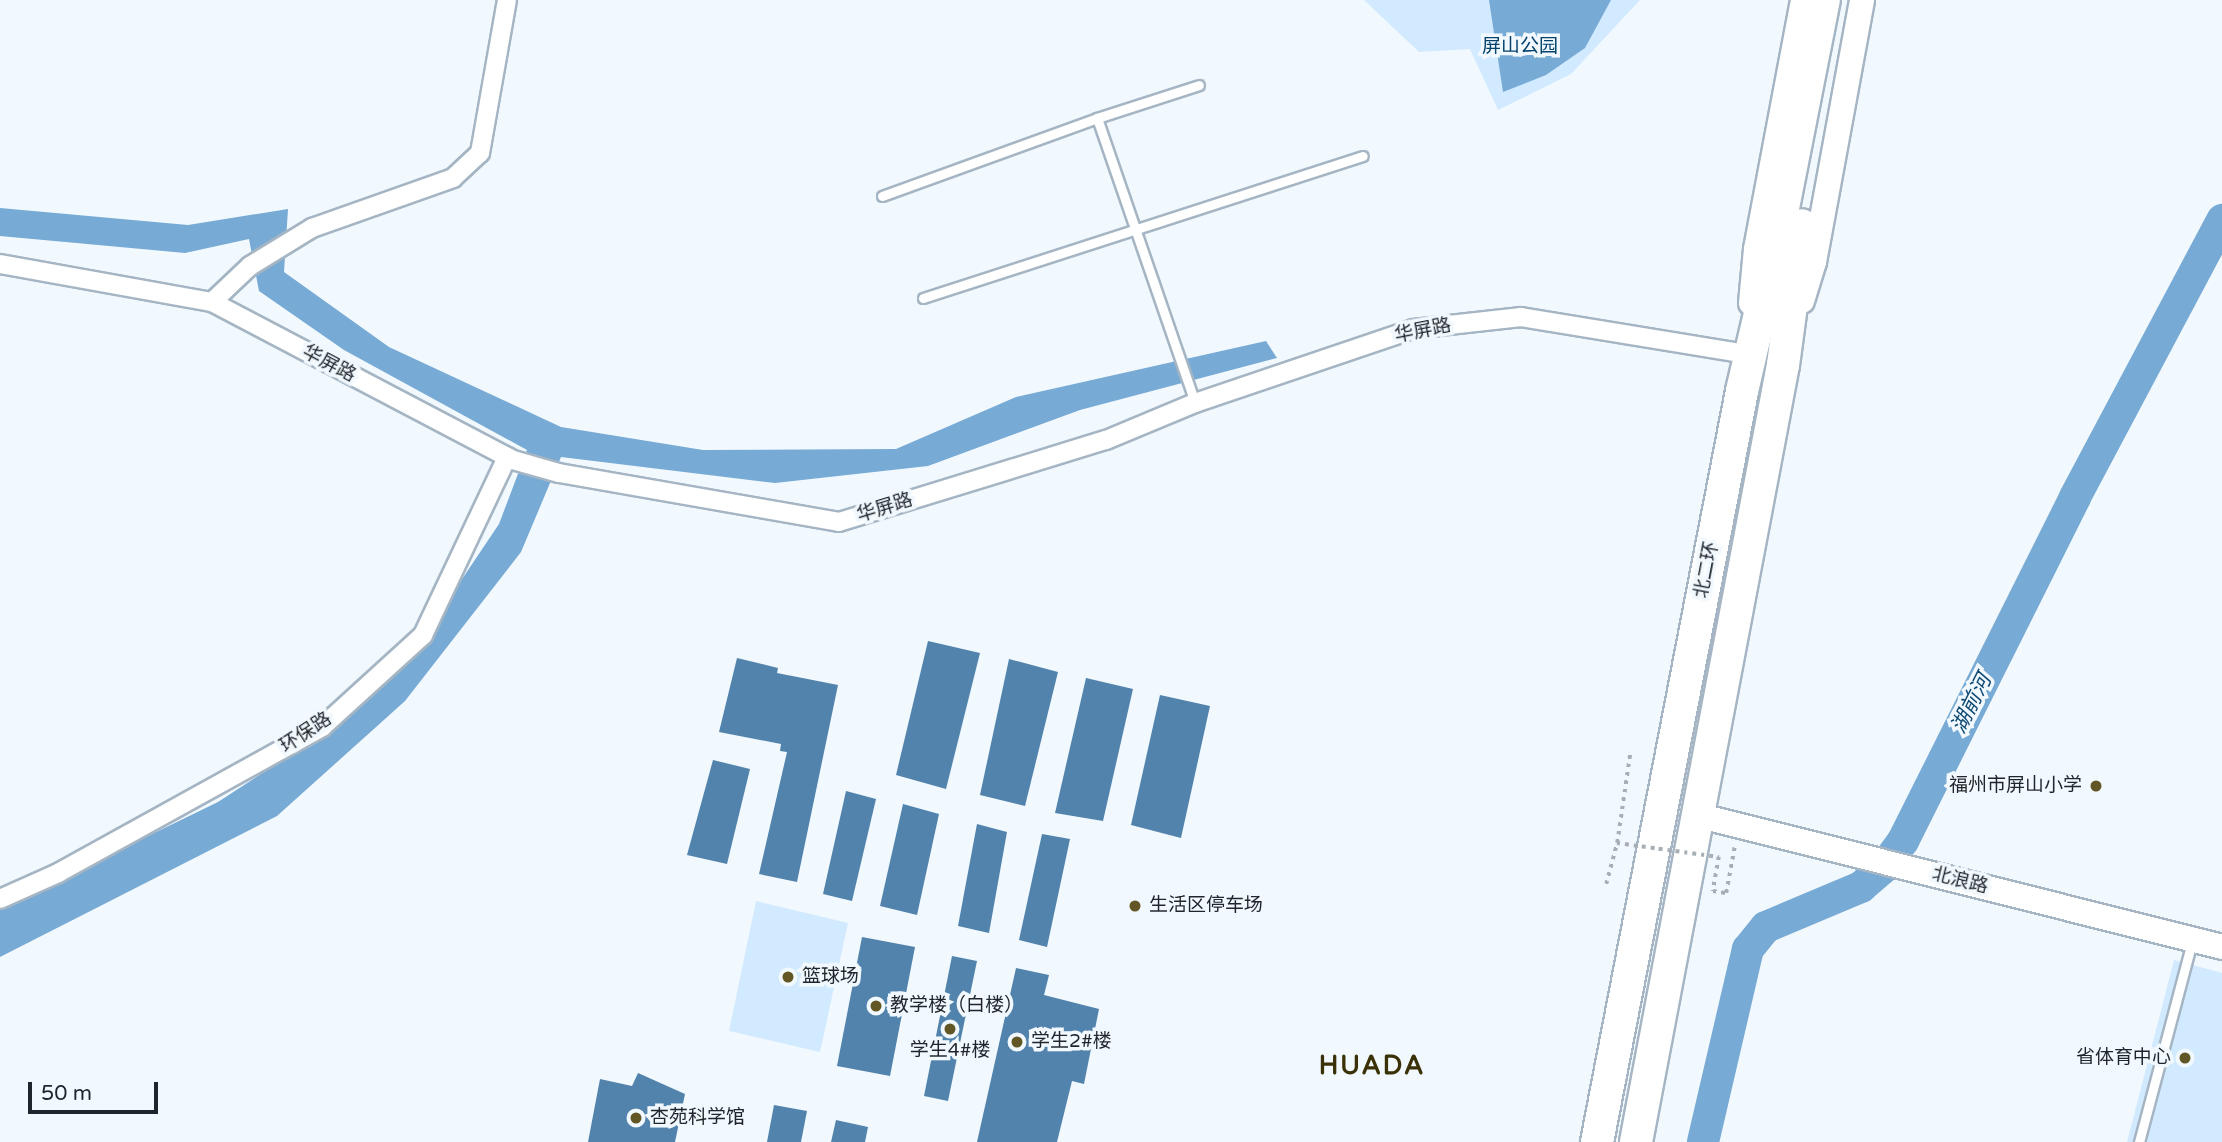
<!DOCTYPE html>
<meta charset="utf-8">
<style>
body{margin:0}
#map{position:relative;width:2222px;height:1142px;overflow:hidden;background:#f1f8fe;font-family:"Varela Round","Noto Sans SC",sans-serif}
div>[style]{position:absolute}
.green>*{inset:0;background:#d2eaff}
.water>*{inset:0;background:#77aad4}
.river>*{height:32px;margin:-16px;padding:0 16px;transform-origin:16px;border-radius:16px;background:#77aad4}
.building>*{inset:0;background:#5183ac}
.path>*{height:3.5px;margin-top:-1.75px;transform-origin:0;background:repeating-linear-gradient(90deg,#a8afb4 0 3.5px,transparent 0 8.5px)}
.roads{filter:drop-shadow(2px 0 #a5b5c3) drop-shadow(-2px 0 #a5b5c3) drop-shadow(0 2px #a5b5c3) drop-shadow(0 -2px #a5b5c3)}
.lane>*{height:9px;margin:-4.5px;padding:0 4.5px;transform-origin:4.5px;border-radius:4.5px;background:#fff}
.street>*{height:18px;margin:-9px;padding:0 9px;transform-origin:9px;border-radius:9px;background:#fff}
.secondary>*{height:24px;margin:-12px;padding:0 12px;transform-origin:12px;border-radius:12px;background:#fff}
.highway>*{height:32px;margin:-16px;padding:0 16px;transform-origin:16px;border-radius:16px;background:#fff}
.path-bridge>*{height:3.5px;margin-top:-1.75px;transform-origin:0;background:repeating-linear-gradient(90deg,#a8afb4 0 3.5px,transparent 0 8.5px)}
.dots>*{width:19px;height:19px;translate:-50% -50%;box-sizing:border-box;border:4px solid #f1f8fe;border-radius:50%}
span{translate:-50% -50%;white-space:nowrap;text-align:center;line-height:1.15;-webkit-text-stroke:7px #f1f8fe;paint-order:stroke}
.park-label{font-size:19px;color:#03426b}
.street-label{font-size:19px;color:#1f262b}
.poi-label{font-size:19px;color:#1f262b}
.right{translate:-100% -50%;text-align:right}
.left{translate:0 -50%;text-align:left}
.water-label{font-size:21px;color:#0e4972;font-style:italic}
.district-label{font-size:26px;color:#3a3206;font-weight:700;letter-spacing:2px}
.scale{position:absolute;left:28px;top:1082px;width:130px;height:32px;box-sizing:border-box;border:4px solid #1f262b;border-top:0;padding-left:9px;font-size:21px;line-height:24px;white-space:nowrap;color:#1f262b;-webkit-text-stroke:5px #f1f8fe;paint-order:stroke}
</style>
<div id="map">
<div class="green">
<div style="clip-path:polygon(1364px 0,1640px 0,1571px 74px,1498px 110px,1470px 49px,1419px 52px)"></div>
<div style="clip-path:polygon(756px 901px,848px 923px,820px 1052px,729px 1031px)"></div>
<div style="clip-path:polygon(2174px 960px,2222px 973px,2222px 1142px,2127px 1142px)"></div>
</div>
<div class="water">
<div style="clip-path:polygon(1489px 0,1611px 0,1585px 48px,1546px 75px,1503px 92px)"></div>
<div style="clip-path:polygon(0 208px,188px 225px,288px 209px,284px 272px,389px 347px,561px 427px,703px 450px,896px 449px,1016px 397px,1266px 341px,1277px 358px,1080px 410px,928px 466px,775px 483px,561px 457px,521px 552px,405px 701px,277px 816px,0 957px,0 908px,218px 802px,342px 721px,409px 658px,499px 524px,527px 450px,344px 350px,259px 291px,249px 239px,185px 253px,0 236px)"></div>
</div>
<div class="river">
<div style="left:1703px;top:1142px;width:198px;rotate:-76.9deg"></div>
<div style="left:1748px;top:949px;width:28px;rotate:-51deg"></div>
<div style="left:1766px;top:927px;width:103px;rotate:-22.8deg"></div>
<div style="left:1861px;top:887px;width:30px;rotate:-41deg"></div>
<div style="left:1884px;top:867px;width:32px;rotate:-54deg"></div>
<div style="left:1903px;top:841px;width:385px;rotate:-63.4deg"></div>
<div style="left:2075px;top:497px;width:314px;rotate:-62deg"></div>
</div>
<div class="building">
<div style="clip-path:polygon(928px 641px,980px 653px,946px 789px,896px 775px)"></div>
<div style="clip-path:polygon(737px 658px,778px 668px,777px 673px,838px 685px,797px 882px,759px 874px,787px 752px,780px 751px,781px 744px,719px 732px)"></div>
<div style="clip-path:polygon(1009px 659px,1058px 672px,1025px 806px,980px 795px)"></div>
<div style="clip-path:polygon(1086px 678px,1133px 689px,1103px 821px,1055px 813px)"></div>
<div style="clip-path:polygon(1160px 695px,1210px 706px,1181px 838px,1131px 825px)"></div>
<div style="clip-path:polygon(713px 760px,750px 769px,727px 864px,687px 855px)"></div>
<div style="clip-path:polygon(846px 791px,876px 799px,852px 901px,823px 894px)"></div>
<div style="clip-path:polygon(903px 804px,939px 814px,917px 915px,880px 906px)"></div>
<div style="clip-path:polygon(977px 824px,1007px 832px,989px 933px,958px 926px)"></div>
<div style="clip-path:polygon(1042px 834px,1070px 839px,1047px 947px,1019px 940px)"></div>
<div style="clip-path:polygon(862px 937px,915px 947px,890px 1076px,837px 1066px)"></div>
<div style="clip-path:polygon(952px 956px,977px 961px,948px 1101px,924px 1096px)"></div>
<div style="clip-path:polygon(1016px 968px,1049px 975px,1044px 995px,1099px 1009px,1084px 1084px,1072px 1081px,1057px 1142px,977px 1142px)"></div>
<div style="clip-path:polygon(638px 1073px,685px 1094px,675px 1142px,588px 1142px,600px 1079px,632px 1086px)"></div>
<div style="clip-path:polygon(774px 1105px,807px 1111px,801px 1142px,767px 1142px)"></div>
<div style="clip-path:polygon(836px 1120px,868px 1127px,865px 1142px,831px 1142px)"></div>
</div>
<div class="path">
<div style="left:1719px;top:857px;width:35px;rotate:100deg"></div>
<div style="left:1713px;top:891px;width:13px;rotate:9deg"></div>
<div style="left:1726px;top:893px;width:50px;rotate:-79.6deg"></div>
<div style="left:1606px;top:884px;width:42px;rotate:-75deg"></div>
<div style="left:1617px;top:843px;width:90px;rotate:-81.7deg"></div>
</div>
<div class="roads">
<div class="lane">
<div style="left:1097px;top:118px;width:301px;rotate:71deg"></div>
<div style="left:882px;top:196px;width:229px;rotate:-19.9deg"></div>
<div style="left:1097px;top:118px;width:107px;rotate:-17.9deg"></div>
<div style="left:923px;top:298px;width:462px;rotate:-17.9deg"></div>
<div style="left:2139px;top:1142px;width:208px;rotate:-75.2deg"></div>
</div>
<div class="street">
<div style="left:0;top:264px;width:215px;rotate:10.2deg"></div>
<div style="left:212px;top:302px;width:340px;rotate:27.7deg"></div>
<div style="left:513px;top:460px;width:48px;rotate:15.8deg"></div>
<div style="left:559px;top:473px;width:284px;rotate:9.9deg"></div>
<div style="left:839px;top:522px;width:279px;rotate:-17.1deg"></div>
<div style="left:1106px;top:440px;width:96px;rotate:-22.6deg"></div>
<div style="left:1195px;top:403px;width:230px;rotate:-18.7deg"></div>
<div style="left:1413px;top:329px;width:109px;rotate:-6.3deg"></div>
<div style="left:1521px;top:317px;width:228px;rotate:9.3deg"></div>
<div style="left:212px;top:302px;width:52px;rotate:-43.5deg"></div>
<div style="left:250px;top:266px;width:73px;rotate:-31.5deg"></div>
<div style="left:312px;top:228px;width:150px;rotate:-19.5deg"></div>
<div style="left:453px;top:178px;width:37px;rotate:-43deg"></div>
<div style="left:480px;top:153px;width:155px;rotate:-80deg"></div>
<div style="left:0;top:899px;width:64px;rotate:-24.1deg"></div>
<div style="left:58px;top:873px;width:302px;rotate:-28.9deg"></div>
<div style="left:322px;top:727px;width:137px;rotate:-42.3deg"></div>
<div style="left:423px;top:635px;width:197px;rotate:-64.7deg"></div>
</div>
<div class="secondary">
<div style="left:1802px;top:301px;width:41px;rotate:-72.9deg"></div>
<div style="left:1814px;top:262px;width:266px;rotate:-79.6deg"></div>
<div style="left:1751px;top:303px;width:54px;rotate:-84.7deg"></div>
<div style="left:1756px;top:249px;width:253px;rotate:-79.3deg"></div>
<div style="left:1697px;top:815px;width:541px;rotate:14.11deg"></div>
</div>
<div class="highway">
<div style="left:1597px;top:1142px;width:765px;rotate:-79.07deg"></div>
<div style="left:1742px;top:391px;width:141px;rotate:-76.9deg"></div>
<div style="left:1774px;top:254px;width:259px;rotate:-78.9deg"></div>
<div style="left:1636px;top:1142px;width:791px;rotate:-79.29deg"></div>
<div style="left:1783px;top:365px;width:141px;rotate:-82.3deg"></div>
</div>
</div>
<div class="path-bridge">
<div style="left:1617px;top:843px;width:103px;rotate:7.8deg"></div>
</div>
<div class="dots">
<div style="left:2096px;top:786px;background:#625724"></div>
<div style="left:1135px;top:906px;background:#625724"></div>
<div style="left:788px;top:977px;background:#625724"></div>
<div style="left:876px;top:1006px;background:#625724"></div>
<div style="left:950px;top:1029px;background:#625724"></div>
<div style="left:1017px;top:1042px;background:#625724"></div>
<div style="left:2185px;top:1058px;background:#625724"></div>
<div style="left:636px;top:1118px;background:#625724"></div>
</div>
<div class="park-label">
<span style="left:1520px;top:47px">屏山公园</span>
</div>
<div class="street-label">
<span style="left:1423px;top:331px;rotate:-11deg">华屏路</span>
<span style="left:329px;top:364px;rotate:28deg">华屏路</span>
<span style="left:885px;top:508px;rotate:-17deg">华屏路</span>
<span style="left:1707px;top:570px;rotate:-79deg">北二环</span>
<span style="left:306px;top:733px;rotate:-33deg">环保路</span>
<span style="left:1960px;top:881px;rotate:14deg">北浪路</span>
</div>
<div class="poi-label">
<span class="right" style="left:2082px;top:786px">福州市屏山小学</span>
<span class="left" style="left:1149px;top:906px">生活区停车场</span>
<span class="left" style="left:802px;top:977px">篮球场</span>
<span class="left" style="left:890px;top:1006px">教学楼（白楼）</span>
<span class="left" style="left:1031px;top:1042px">学生2#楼</span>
<span style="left:950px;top:1051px">学生4#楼</span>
<span class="right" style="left:2171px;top:1058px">省体育中心</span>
<span class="left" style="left:650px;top:1118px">杏苑科学馆</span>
</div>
<div class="water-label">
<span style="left:1972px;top:704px;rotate:-63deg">湖前河</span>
</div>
<div class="district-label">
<span style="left:1372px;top:1066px">HUADA</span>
</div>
<div class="scale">50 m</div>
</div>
